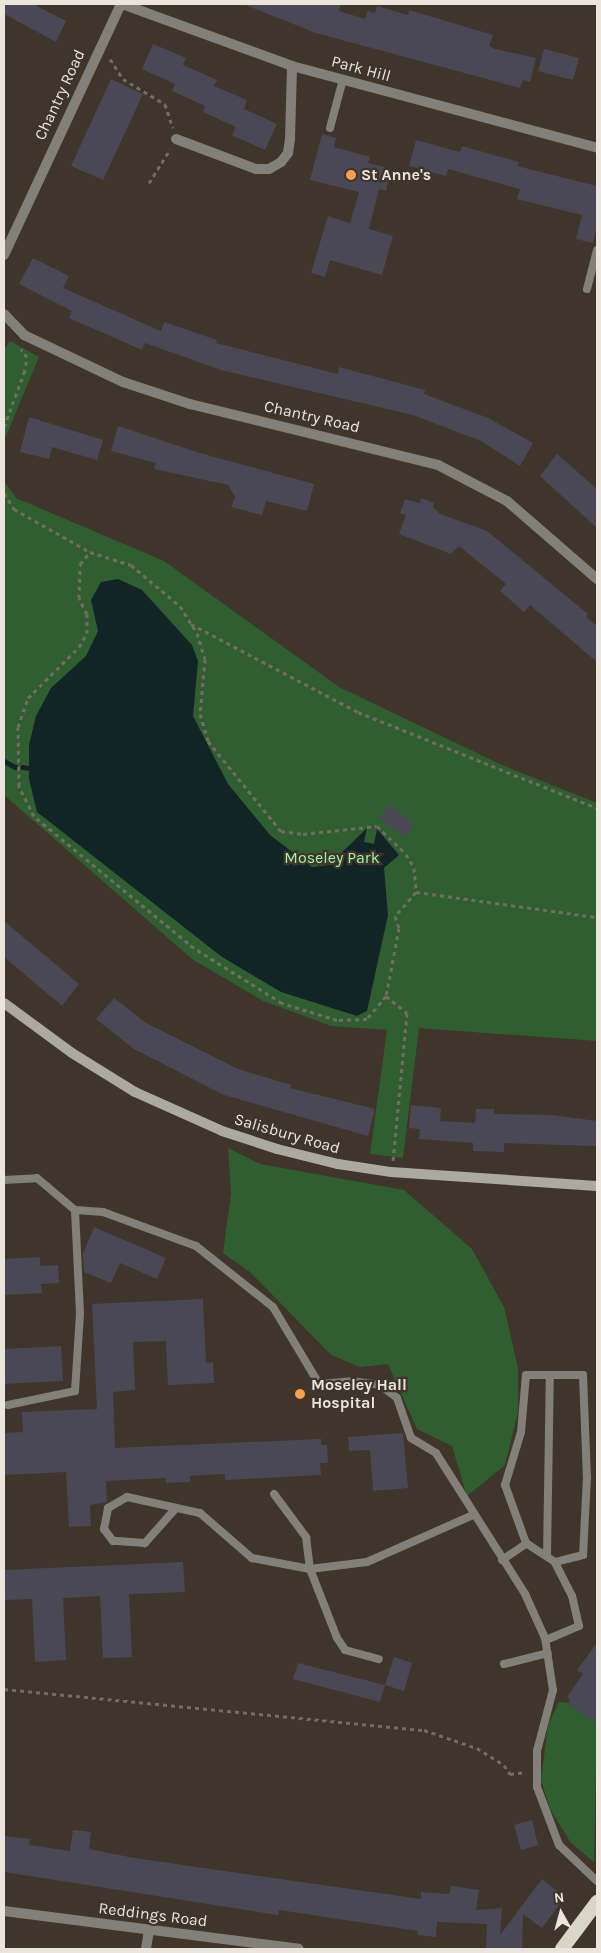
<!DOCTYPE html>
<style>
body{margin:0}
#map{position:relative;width:601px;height:1953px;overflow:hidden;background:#3f352a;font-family:Karla,sans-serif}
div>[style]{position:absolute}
.green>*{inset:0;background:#2f5f31}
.water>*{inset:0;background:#122426}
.stream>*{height:5px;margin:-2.5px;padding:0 2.5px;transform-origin:2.5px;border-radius:2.5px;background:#122426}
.building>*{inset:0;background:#4b4856}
.path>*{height:3px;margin-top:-1.5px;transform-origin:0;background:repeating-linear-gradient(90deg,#746b61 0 4px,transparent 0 8px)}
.service>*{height:8px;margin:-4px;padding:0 4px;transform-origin:4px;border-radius:4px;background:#828079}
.minor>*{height:10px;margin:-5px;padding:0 5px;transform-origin:5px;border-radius:5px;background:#828079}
.secondary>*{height:10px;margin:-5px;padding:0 5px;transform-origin:5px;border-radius:5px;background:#aca99e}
.trunk>*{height:14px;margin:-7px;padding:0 7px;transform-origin:7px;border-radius:7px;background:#dad6c7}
.dots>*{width:14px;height:14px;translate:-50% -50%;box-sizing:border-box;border:2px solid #3f352a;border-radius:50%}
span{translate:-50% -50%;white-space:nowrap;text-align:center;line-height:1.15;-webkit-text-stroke:4.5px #3f352a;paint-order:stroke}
.street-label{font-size:16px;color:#ebe5de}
.poi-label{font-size:16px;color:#ebe5de;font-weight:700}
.left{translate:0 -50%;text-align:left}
.park-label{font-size:16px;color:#9cf79f}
.frame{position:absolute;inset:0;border:5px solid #ebe5de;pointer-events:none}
.north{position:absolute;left:536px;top:1888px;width:50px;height:50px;-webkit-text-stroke:4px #3f352a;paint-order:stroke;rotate:353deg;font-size:14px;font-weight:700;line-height:20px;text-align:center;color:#ebe5de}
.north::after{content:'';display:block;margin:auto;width:18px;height:22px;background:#ebe5de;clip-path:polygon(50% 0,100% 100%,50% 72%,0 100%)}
</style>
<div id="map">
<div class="green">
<div style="clip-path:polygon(10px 341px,39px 357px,4px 441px,4px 350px)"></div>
<div style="clip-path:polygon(4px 481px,16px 498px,164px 561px,339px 687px,502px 765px,597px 803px,597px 1041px,419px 1028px,403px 1158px,370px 1154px,387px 1030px,332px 1026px,263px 1001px,192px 959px,4px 795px)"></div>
<div style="clip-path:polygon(228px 1148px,260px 1164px,404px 1190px,472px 1249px,504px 1307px,518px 1368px,518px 1412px,505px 1465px,467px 1496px,452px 1446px,417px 1429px,388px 1364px,360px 1367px,331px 1355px,250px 1272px,223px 1253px,231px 1194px)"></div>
<div style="clip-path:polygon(559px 1702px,568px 1703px,597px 1725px,594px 1862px,571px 1843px,550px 1809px,541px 1780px,548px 1725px)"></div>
</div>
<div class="water">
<div style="clip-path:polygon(118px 579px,142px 590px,192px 645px,198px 661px,193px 716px,228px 784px,270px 835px,312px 867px,329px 865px,367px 828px,364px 842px,374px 844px,377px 829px,399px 855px,384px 868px,388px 915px,367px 1011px,357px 1016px,281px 992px,222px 957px,37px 812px,29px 779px,29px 745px,36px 716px,51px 688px,86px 656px,98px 631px,91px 600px,101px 582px)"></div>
</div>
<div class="stream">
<div style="left:4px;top:761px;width:13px;rotate:29deg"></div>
<div style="left:22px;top:767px;width:7px;rotate:8deg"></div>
</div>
<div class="building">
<div style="clip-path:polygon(4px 4px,33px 4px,66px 21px,56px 42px,4px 14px)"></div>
<div style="clip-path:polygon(243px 4px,341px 4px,339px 11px,365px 19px,368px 11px,375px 13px,377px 6px,408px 15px,409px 10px,493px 35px,489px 46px,495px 49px,536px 58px,530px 82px,523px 80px,520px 88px,316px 33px)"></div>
<div style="clip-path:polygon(153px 44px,186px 58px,183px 65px,217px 80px,214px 86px,247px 100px,244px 109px,277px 124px,265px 150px,232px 135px,236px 127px,203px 112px,205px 106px,172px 91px,175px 84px,142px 69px)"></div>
<div style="clip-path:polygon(544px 49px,579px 58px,573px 80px,538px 71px)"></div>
<div style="clip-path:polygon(111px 79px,143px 94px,103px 180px,71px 166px)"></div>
<div style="clip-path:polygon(322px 134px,336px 138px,334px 147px,370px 157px,368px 163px,391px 169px,386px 191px,379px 189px,369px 229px,393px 236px,382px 275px,330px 260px,325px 277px,311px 273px,328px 216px,350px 223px,359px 192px,310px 180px)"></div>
<div style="clip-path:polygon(416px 140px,460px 152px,462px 146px,519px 162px,517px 166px,597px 186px,597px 225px,593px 243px,576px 239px,582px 215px,517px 199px,520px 189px,448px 169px,446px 176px,409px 166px)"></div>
<div style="clip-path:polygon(33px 258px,69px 276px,63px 288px,161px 331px,164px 322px,217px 340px,216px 343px,338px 374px,339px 367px,425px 390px,424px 394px,488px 418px,533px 443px,520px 466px,481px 441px,413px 415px,221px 370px,145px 343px,142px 350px,69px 318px,72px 311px,19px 284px)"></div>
<div style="clip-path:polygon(29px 417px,103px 440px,97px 460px,52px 447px,49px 459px,20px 452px)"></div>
<div style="clip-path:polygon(118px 426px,203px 454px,314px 484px,307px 511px,266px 501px,262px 515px,231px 507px,235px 497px,228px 485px,154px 469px,156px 463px,111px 451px)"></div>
<div style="clip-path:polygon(557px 454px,597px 489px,597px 528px,540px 476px)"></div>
<div style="clip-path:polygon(421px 498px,434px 503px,433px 507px,440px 514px,487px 531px,588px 614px,586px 617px,597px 626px,597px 662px,530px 605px,524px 612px,500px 591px,506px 584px,459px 546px,451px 554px,399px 534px,406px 515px,400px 513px,405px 499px,420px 503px)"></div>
<div style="clip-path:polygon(389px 805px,414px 824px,404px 837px,379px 818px)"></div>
<div style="clip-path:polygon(4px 921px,79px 984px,62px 1006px,4px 957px)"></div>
<div style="clip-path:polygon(114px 998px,146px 1023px,238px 1069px,291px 1085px,290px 1088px,375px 1109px,368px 1136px,224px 1095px,134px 1049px,96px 1019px)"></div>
<div style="clip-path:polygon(411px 1105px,441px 1108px,440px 1121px,475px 1123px,476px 1109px,494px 1109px,494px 1114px,552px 1115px,597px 1121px,597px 1146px,504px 1143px,504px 1152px,473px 1151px,473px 1143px,419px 1139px,420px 1129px,409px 1128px)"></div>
<div style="clip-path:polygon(94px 1227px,166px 1258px,157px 1279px,120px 1263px,111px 1283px,84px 1272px,83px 1254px)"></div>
<div style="clip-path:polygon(40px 1257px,40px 1266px,58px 1265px,59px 1283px,41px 1284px,42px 1293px,4px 1295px,4px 1259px)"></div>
<div style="clip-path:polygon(203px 1299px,206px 1363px,213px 1362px,214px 1383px,168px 1385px,166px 1341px,133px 1342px,135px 1390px,113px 1392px,115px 1448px,321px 1439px,321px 1445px,327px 1445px,328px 1463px,320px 1463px,321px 1475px,225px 1480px,225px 1474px,190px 1476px,190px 1482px,166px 1483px,166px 1478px,106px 1481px,107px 1502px,90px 1505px,91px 1526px,69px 1527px,66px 1472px,4px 1475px,4px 1433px,23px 1432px,22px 1412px,97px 1409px,92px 1304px)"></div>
<div style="clip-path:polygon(61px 1346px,63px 1381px,4px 1384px,4px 1349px)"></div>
<div style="clip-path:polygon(403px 1433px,408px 1488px,373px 1491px,370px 1450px,349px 1451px,348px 1437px)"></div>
<div style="clip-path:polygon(183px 1562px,185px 1592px,129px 1594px,132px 1657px,103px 1658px,100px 1596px,63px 1598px,66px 1660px,35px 1662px,32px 1599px,4px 1600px,4px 1570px)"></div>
<div style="clip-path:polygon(597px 1643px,597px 1725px,568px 1703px,570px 1700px,567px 1697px,583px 1674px,577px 1670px)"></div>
<div style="clip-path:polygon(394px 1657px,412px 1663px,404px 1691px,385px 1685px)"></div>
<div style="clip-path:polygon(298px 1663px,385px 1685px,380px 1702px,293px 1679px)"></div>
<div style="clip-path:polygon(532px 1820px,538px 1845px,521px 1850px,514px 1825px)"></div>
<div style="clip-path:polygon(73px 1830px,91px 1832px,89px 1849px,134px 1858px,421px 1899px,421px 1892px,449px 1894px,451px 1886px,479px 1890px,476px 1910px,502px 1908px,500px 1935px,542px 1879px,565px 1897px,542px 1928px,523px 1914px,522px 1949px,486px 1949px,487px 1924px,437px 1922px,436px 1937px,417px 1935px,418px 1931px,279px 1910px,278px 1915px,4px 1872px,4px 1836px,30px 1839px,29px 1845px,70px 1851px)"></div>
</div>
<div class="path">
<div style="left:110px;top:59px;width:24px;rotate:57deg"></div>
<div style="left:123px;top:79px;width:49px;rotate:30.8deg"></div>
<div style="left:165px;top:104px;width:25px;rotate:72deg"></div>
<div style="left:149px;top:183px;width:40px;rotate:-58deg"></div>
<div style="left:4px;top:427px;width:58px;rotate:-69.7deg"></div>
<div style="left:24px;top:373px;width:16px;rotate:-79deg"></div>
<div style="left:27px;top:357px;width:10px;rotate:-127deg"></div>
<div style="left:4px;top:493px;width:19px;rotate:58deg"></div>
<div style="left:14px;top:509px;width:87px;rotate:29.5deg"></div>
<div style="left:90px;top:552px;width:43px;rotate:17.6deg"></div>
<div style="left:131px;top:565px;width:64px;rotate:39.9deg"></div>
<div style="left:180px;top:606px;width:32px;rotate:58deg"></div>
<div style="left:197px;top:633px;width:27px;rotate:73deg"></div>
<div style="left:205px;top:659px;width:55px;rotate:95.2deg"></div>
<div style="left:200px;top:714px;width:28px;rotate:73deg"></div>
<div style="left:208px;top:741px;width:116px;rotate:51deg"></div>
<div style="left:281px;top:831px;width:22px;rotate:8deg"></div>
<div style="left:303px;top:834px;width:74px;rotate:-6.2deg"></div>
<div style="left:377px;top:826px;width:40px;rotate:44deg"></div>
<div style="left:406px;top:854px;width:16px;rotate:60deg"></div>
<div style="left:414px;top:868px;width:24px;rotate:85deg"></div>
<div style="left:416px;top:892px;width:32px;rotate:131deg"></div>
<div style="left:395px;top:916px;width:13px;rotate:72deg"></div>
<div style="left:399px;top:928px;width:69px;rotate:100.8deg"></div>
<div style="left:386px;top:996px;width:30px;rotate:130deg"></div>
<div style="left:367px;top:1019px;width:30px;rotate:178deg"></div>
<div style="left:337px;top:1020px;width:58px;rotate:-162.8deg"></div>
<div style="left:282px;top:1003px;width:104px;rotate:-148deg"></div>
<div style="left:194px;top:948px;width:207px;rotate:-140.5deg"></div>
<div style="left:34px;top:816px;width:34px;rotate:-117deg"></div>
<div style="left:19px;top:786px;width:59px;rotate:-91deg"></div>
<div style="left:18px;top:727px;width:31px;rotate:-71deg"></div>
<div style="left:28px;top:698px;width:72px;rotate:-45deg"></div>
<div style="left:79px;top:647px;width:16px;rotate:-60deg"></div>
<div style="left:87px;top:633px;width:19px;rotate:-90deg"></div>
<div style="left:87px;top:614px;width:18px;rotate:-117deg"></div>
<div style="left:79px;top:598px;width:34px;rotate:-88deg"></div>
<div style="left:80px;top:564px;width:16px;rotate:-50deg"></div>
<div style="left:191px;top:624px;width:189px;rotate:27.8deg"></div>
<div style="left:358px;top:712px;width:258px;rotate:21.9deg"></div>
<div style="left:416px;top:892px;width:183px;rotate:7.9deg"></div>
<div style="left:386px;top:996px;width:27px;rotate:39deg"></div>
<div style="left:407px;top:1013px;width:150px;rotate:95.4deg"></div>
<div style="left:4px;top:1689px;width:422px;rotate:5.6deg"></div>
<div style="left:424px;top:1730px;width:56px;rotate:18.8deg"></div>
<div style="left:477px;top:1748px;width:32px;rotate:32deg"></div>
<div style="left:504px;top:1765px;width:11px;rotate:56deg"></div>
<div style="left:510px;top:1774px;width:16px;rotate:-7deg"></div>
</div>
<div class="service">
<div style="left:330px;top:128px;width:51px;rotate:-75.1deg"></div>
<div style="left:587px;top:289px;width:40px;rotate:-75.6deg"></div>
<div style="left:4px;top:1180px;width:33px;rotate:-3deg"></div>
<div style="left:37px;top:1178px;width:50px;rotate:40.1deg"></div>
<div style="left:75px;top:1210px;width:28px;rotate:4deg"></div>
<div style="left:103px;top:1212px;width:99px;rotate:20.1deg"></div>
<div style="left:196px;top:1246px;width:98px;rotate:38.4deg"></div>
<div style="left:273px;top:1307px;width:90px;rotate:59.1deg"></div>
<div style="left:319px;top:1384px;width:33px;rotate:-5deg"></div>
<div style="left:352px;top:1381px;width:28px;rotate:8deg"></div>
<div style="left:380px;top:1385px;width:21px;rotate:37deg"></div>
<div style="left:397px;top:1398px;width:42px;rotate:70.7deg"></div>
<div style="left:411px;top:1438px;width:29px;rotate:31deg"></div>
<div style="left:436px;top:1453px;width:167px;rotate:57.7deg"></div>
<div style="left:525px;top:1594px;width:48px;rotate:65.6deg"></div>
<div style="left:545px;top:1638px;width:53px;rotate:81.3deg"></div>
<div style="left:553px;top:1690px;width:63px;rotate:104.7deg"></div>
<div style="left:537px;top:1751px;width:36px;rotate:90deg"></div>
<div style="left:537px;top:1787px;width:62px;rotate:69.2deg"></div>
<div style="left:559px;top:1845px;width:52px;rotate:43.5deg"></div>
<div style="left:8px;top:1405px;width:68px;rotate:-11.8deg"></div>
<div style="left:75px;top:1391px;width:78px;rotate:-86.3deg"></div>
<div style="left:80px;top:1313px;width:103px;rotate:-92.8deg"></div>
<div style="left:274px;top:1494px;width:54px;rotate:53.3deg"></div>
<div style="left:306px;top:1537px;width:32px;rotate:83deg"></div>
<div style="left:310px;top:1569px;width:74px;rotate:68.6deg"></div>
<div style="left:337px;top:1638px;width:14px;rotate:56deg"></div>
<div style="left:345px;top:1650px;width:35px;rotate:15deg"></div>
<div style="left:176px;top:1508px;width:47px;rotate:131.5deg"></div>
<div style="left:145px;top:1543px;width:32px;rotate:-176deg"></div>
<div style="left:113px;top:1541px;width:15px;rotate:-127deg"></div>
<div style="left:104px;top:1529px;width:21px;rotate:-79deg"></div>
<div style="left:108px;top:1508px;width:22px;rotate:-30deg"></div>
<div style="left:127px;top:1497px;width:75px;rotate:12.4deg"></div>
<div style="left:200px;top:1513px;width:69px;rotate:40.9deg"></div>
<div style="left:252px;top:1558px;width:59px;rotate:10.7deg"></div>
<div style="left:310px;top:1569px;width:57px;rotate:-7deg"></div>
<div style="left:367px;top:1562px;width:116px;rotate:-23.9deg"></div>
<div style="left:547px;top:1556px;width:181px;rotate:-89.1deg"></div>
<div style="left:502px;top:1560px;width:30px;rotate:-34deg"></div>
<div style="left:546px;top:1640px;width:36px;rotate:-23deg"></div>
<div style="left:579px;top:1626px;width:31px;rotate:-103deg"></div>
<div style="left:572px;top:1596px;width:38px;rotate:-117deg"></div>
<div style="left:555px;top:1562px;width:35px;rotate:-147deg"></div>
<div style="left:526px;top:1543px;width:62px;rotate:-109.9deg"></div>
<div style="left:505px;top:1485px;width:55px;rotate:-73.2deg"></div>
<div style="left:521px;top:1432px;width:57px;rotate:-85deg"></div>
<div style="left:526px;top:1375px;width:57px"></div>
<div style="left:583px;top:1375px;width:102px;rotate:87.8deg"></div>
<div style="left:587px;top:1477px;width:78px;rotate:92.9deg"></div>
<div style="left:583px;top:1555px;width:29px;rotate:166deg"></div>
<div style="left:504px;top:1664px;width:45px;rotate:-14deg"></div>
</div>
<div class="minor">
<div style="left:122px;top:4px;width:181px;rotate:20deg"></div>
<div style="left:292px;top:66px;width:316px;rotate:15deg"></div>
<div style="left:176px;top:139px;width:85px;rotate:20.6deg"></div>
<div style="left:256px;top:169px;width:13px"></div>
<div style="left:269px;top:169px;width:14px;rotate:-30deg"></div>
<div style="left:281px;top:162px;width:11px;rotate:-52deg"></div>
<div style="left:288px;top:153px;width:14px;rotate:-82deg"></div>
<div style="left:290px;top:139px;width:73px;rotate:-88.4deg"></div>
<div style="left:4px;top:255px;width:277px;rotate:-65deg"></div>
<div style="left:4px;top:314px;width:29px;rotate:46deg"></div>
<div style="left:24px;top:335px;width:110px;rotate:25.4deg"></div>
<div style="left:123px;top:382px;width:71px;rotate:18.2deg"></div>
<div style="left:190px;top:404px;width:255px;rotate:13.8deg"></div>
<div style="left:438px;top:465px;width:78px;rotate:27.6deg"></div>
<div style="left:507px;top:501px;width:119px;rotate:40.9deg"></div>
<div style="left:4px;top:1911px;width:297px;rotate:7.3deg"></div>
<div style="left:146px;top:1949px;width:19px;rotate:-81deg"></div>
</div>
<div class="secondary">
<div style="left:4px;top:1003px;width:84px;rotate:36.3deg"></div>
<div style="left:72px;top:1053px;width:74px;rotate:31.8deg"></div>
<div style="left:135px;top:1092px;width:95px;rotate:24.1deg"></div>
<div style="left:222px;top:1131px;width:58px;rotate:18.1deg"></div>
<div style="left:277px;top:1149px;width:63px;rotate:13.8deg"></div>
<div style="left:338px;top:1164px;width:54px;rotate:8.6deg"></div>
<div style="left:391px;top:1172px;width:206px;rotate:3.9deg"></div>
</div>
<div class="trunk">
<div style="left:562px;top:1949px;width:59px;rotate:-53.3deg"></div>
</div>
<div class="dots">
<div style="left:351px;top:175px;background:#f9a04d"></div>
<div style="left:300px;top:1394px;background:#f9a04d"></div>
</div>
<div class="street-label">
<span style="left:361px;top:69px;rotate:15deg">Park Hill</span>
<span style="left:60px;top:95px;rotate:-65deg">Chantry Road</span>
<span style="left:312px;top:417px;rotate:13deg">Chantry Road</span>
<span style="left:287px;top:1134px;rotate:16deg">Salisbury Road</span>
<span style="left:153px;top:1915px;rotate:7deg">Reddings Road</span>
</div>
<div class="poi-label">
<span class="left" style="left:361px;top:175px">St Anne's</span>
<span class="left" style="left:311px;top:1394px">Moseley Hall<br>Hospital</span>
</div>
<div class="park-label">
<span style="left:332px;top:858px">Moseley Park</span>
</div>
<div class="frame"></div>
<div class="north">N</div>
</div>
